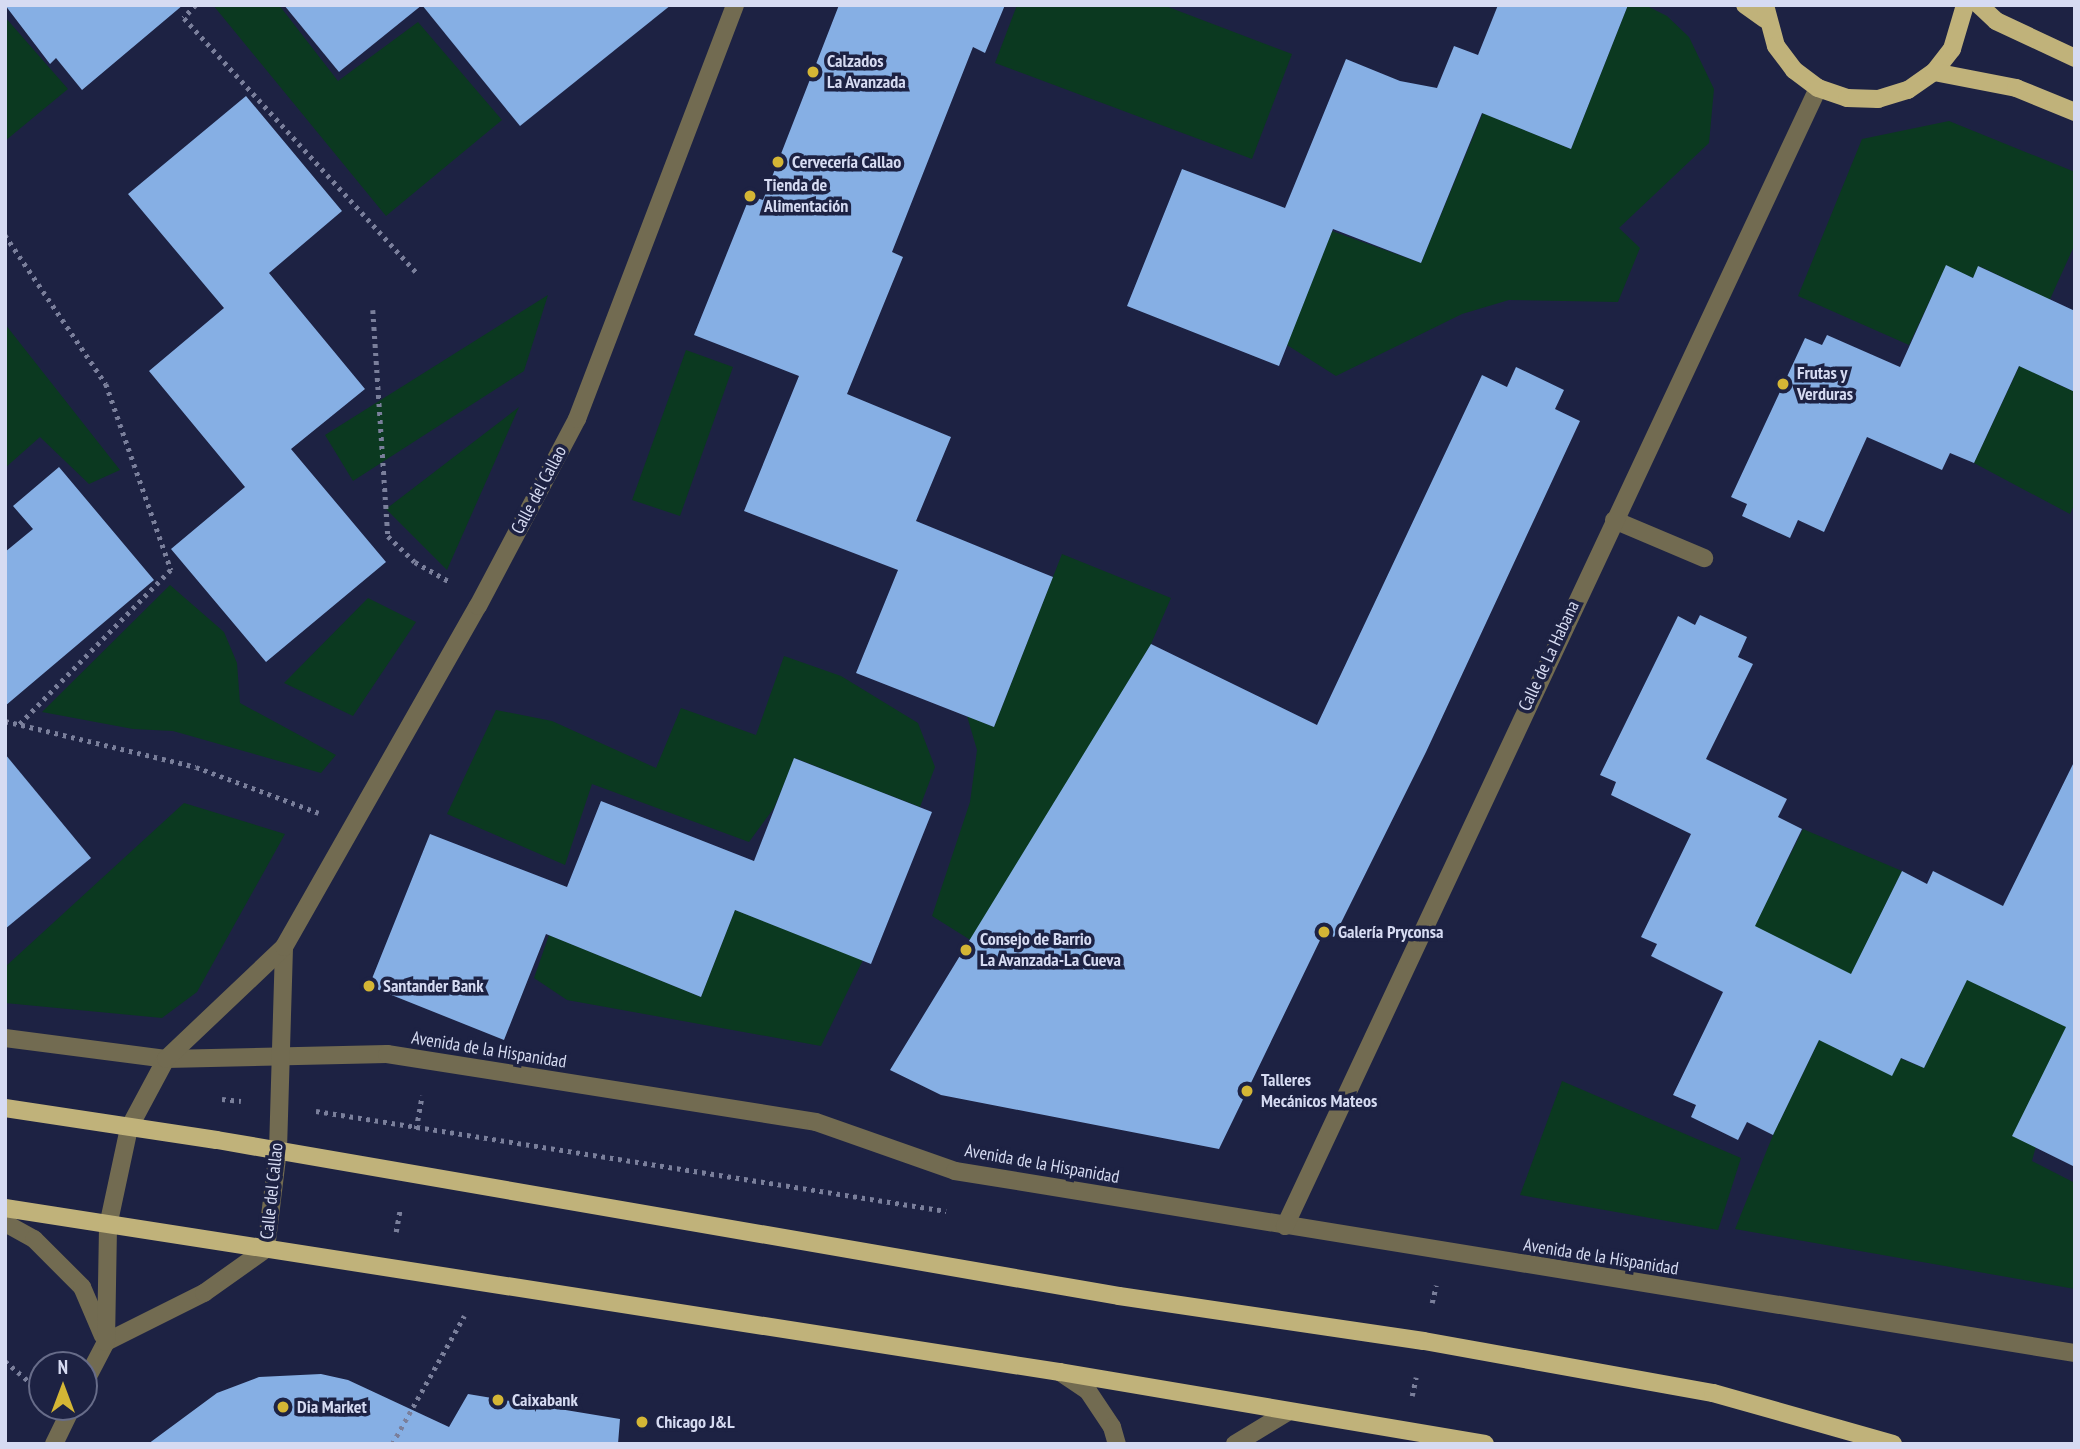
<!DOCTYPE html>
<meta charset="utf-8">
<style>
body{margin:0}
#map{position:relative;width:2080px;height:1449px;overflow:hidden;background:#1d2243;font-family:"PT Sans Narrow",sans-serif}
div>[style]{position:absolute}
.green>*{inset:0;background:#0b3920}
.building>*{inset:0;background:#86afe4}
.path>*{height:4.5px;margin-top:-2.25px;transform-origin:0;background:repeating-linear-gradient(90deg,#7a7f9b 0 3.5px,transparent 0 8.5px)}
.minor>*{height:18px;margin:-9px;padding:0 9px;transform-origin:9px;border-radius:9px;background:#726b51}
.major>*{height:18px;margin:-9px;padding:0 9px;transform-origin:9px;border-radius:9px;background:#c0b27a}
.dots>*{width:19px;height:19px;translate:-50% -50%;box-sizing:border-box;border:4px solid #1d2243;border-radius:50%}
span{translate:-50% -50%;white-space:nowrap;text-align:center;line-height:1.15;-webkit-text-stroke:7px #1d2243;paint-order:stroke}
.poi-label{font-size:18px;color:#d6dbf2;font-weight:700}
.left{translate:0 -50%;text-align:left}
.street-label{font-size:18px;color:#d6dbf2}
.frame{position:absolute;inset:0;border:7px solid #d6dbf2;pointer-events:none}
.north{position:absolute;left:28px;top:1351px;width:70px;height:70px;box-sizing:border-box;background:#1d2243;border:2px solid #676c89;border-radius:50%;rotate:0deg;font-size:19px;font-weight:700;line-height:28px;text-align:center;color:#d6dbf2}
.north::after{content:'';display:block;margin:auto;width:24px;height:32px;background:#d4b635;clip-path:polygon(50% 0,100% 100%,50% 72%,0 100%)}
</style>
<div id="map">
<div class="green">
<div style="clip-path:polygon(213px 5px,279px 5px,338px 81px,418px 22px,502px 120px,386px 216px)"></div>
<div style="clip-path:polygon(1017px 5px,1163px 5px,1292px 54px,1252px 159px,995px 63px)"></div>
<div style="clip-path:polygon(1628px 5px,1645px 5px,1667px 16px,1689px 37px,1714px 89px,1709px 143px,1619px 228px,1640px 248px,1618px 302px,1509px 300px,1462px 314px,1336px 376px,1287px 345px,1332px 231px,1421px 263px,1483px 113px,1571px 149px)"></div>
<div style="clip-path:polygon(5px 17px,68px 89px,5px 141px)"></div>
<div style="clip-path:polygon(1949px 121px,2075px 172px,2075px 244px,2042px 317px,2025px 288px,1979px 266px,1973px 278px,1946px 266px,1909px 345px,1798px 296px,1862px 139px)"></div>
<div style="clip-path:polygon(548px 295px,524px 371px,353px 481px,325px 435px)"></div>
<div style="clip-path:polygon(5px 324px,120px 470px,89px 484px,40px 437px,5px 468px)"></div>
<div style="clip-path:polygon(686px 350px,733px 367px,680px 516px,632px 500px)"></div>
<div style="clip-path:polygon(2025px 354px,2044px 378px,2075px 392px,2075px 503px,2070px 514px,1974px 463px)"></div>
<div style="clip-path:polygon(519px 407px,447px 570px,386px 509px)"></div>
<div style="clip-path:polygon(1062px 554px,1171px 598px,1151px 644px,972px 941px,932px 916px,970px 802px,977px 750px,967px 716px,994px 727px)"></div>
<div style="clip-path:polygon(170px 585px,224px 632px,237px 663px,240px 703px,336px 755px,321px 773px,173px 731px,133px 729px,42px 712px)"></div>
<div style="clip-path:polygon(368px 598px,416px 622px,353px 716px,284px 683px)"></div>
<div style="clip-path:polygon(784px 656px,841px 676px,918px 723px,935px 767px,920px 807px,884px 793px,840px 785px,843px 777px,795px 758px,774px 808px,749px 842px,592px 784px,565px 865px,447px 814px,496px 710px,552px 721px,656px 768px,681px 708px,756px 735px)"></div>
<div style="clip-path:polygon(184px 803px,285px 834px,197px 992px,162px 1018px,5px 1003px,5px 967px)"></div>
<div style="clip-path:polygon(1803px 829px,1902px 871px,1843px 991px,1749px 937px)"></div>
<div style="clip-path:polygon(735px 910px,863px 960px,821px 1046px,567px 1000px,534px 978px,549px 935px,701px 997px)"></div>
<div style="clip-path:polygon(1976px 961px,1993px 992px,2041px 1015px,2071px 1016px,2032px 1161px,2075px 1183px,2075px 1289px,1735px 1229px,1773px 1135px,1825px 1028px,1924px 1068px)"></div>
<div style="clip-path:polygon(1562px 1081px,1741px 1158px,1718px 1230px,1520px 1195px)"></div>
</div>
<div class="building">
<div style="clip-path:polygon(5px 5px,183px 5px,82px 90px,56px 58px,50px 64px)"></div>
<div style="clip-path:polygon(284px 5px,422px 5px,339px 72px)"></div>
<div style="clip-path:polygon(422px 5px,671px 5px,520px 126px)"></div>
<div style="clip-path:polygon(839px 5px,1005px 5px,985px 53px,973px 47px,892px 252px,903px 257px,847px 394px,951px 437px,916px 521px,1053px 577px,994px 727px,856px 673px,898px 570px,744px 511px,799px 376px,694px 335px,750px 196px,763px 200px)"></div>
<div style="clip-path:polygon(1498px 5px,1628px 5px,1571px 149px,1482px 113px,1421px 263px,1333px 229px,1279px 366px,1127px 306px,1182px 169px,1285px 208px,1346px 59px,1400px 81px,1437px 88px,1454px 46px,1478px 55px)"></div>
<div style="clip-path:polygon(246px 96px,342px 211px,269px 273px,365px 389px,291px 449px,386px 562px,266px 662px,171px 549px,245px 487px,149px 371px,224px 308px,128px 194px)"></div>
<div style="clip-path:polygon(1946px 265px,1973px 278px,1978px 266px,2075px 311px,2075px 392px,2019px 366px,1974px 463px,1950px 453px,1942px 470px,1867px 437px,1824px 532px,1798px 520px,1790px 538px,1742px 516px,1747px 504px,1731px 497px,1805px 338px,1822px 345px,1827px 335px,1900px 367px)"></div>
<div style="clip-path:polygon(1516px 367px,1564px 390px,1555px 409px,1580px 421px,1426px 752px,1334px 937px,1324px 932px,1219px 1149px,941px 1095px,890px 1070px,1151px 644px,1317px 725px,1482px 375px,1507px 387px)"></div>
<div style="clip-path:polygon(59px 467px,154px 580px,5px 706px,5px 552px,33px 529px,13px 506px)"></div>
<div style="clip-path:polygon(1700px 615px,1747px 637px,1738px 657px,1753px 664px,1706px 759px,1787px 799px,1778px 817px,1802px 829px,1755px 926px,1851px 974px,1902px 871px,1927px 884px,1933px 871px,2003px 906px,2075px 760px,2075px 1167px,2012px 1136px,2066px 1027px,1967px 980px,1924px 1068px,1901px 1058px,1892px 1076px,1819px 1040px,1773px 1135px,1747px 1122px,1738px 1140px,1691px 1117px,1696px 1105px,1673px 1095px,1723px 992px,1651px 956px,1657px 944px,1641px 937px,1691px 834px,1611px 795px,1616px 782px,1600px 775px,1678px 616px,1695px 625px)"></div>
<div style="clip-path:polygon(5px 754px,91px 858px,5px 929px)"></div>
<div style="clip-path:polygon(794px 758px,932px 812px,871px 964px,735px 910px,701px 997px,546px 934px,504px 1040px,369px 986px,430px 834px,567px 887px,601px 801px,754px 861px)"></div>
<div style="clip-path:polygon(321px 1374px,348px 1380px,449px 1427px,468px 1394px,620px 1419px,618px 1444px,148px 1444px,217px 1393px,259px 1377px)"></div>
</div>
<div class="path">
<div style="left:196px;top:5px;width:18px;rotate:133deg"></div>
<div style="left:184px;top:18px;width:345px;rotate:47.6deg"></div>
<div style="left:5px;top:235px;width:180px;rotate:55.9deg"></div>
<div style="left:106px;top:384px;width:197px;rotate:70.7deg"></div>
<div style="left:171px;top:570px;width:217px;rotate:134.4deg"></div>
<div style="left:373px;top:310px;width:226px;rotate:86.2deg"></div>
<div style="left:388px;top:536px;width:37px;rotate:44deg"></div>
<div style="left:415px;top:562px;width:40px;rotate:29.7deg"></div>
<div style="left:5px;top:721px;width:196px;rotate:13.5deg"></div>
<div style="left:196px;top:767px;width:131px;rotate:20.5deg"></div>
<div style="left:222px;top:1099px;width:19px;rotate:6deg"></div>
<div style="left:316px;top:1111px;width:638px;rotate:9.02deg"></div>
<div style="left:416px;top:1129px;width:34px;rotate:-80deg"></div>
<div style="left:396px;top:1232px;width:22px;rotate:-80deg"></div>
<div style="left:1432px;top:1303px;width:18px;rotate:-77deg"></div>
<div style="left:5px;top:1361px;width:45px;rotate:40.5deg"></div>
<div style="left:1412px;top:1396px;width:19px;rotate:-78deg"></div>
<div style="left:392px;top:1444px;width:147px;rotate:-60.6deg"></div>
</div>
<div class="minor">
<div style="left:1614px;top:520px;width:98px;rotate:22.9deg"></div>
<div style="left:5px;top:1038px;width:162px;rotate:7.4deg"></div>
<div style="left:166px;top:1059px;width:221px;rotate:-1.3deg"></div>
<div style="left:387px;top:1054px;width:434px;rotate:9deg"></div>
<div style="left:816px;top:1122px;width:147px;rotate:19.4deg"></div>
<div style="left:955px;top:1171px;width:1135px;rotate:9.23deg"></div>
<div style="left:5px;top:1223px;width:33px;rotate:29deg"></div>
<div style="left:34px;top:1239px;width:68px;rotate:45deg"></div>
<div style="left:82px;top:1287px;width:53px;rotate:66.8deg"></div>
<div style="left:1285px;top:1226px;width:1257px;rotate:-64.9deg"></div>
<div style="left:106px;top:1342px;width:110px;rotate:-26.6deg"></div>
<div style="left:204px;top:1293px;width:76px;rotate:-35.4deg"></div>
<div style="left:266px;top:1249px;width:100px;rotate:-83.1deg"></div>
<div style="left:278px;top:1150px;width:203px;rotate:-88.3deg"></div>
<div style="left:1060px;top:1372px;width:34px;rotate:34deg"></div>
<div style="left:1088px;top:1391px;width:43px;rotate:56.3deg"></div>
<div style="left:1112px;top:1427px;width:18px;rotate:74deg"></div>
<div style="left:84px;top:1384px;width:47px;rotate:-62.4deg"></div>
<div style="left:106px;top:1342px;width:116px;rotate:-89deg"></div>
<div style="left:108px;top:1226px;width:100px;rotate:-77.9deg"></div>
<div style="left:129px;top:1128px;width:78px;rotate:-61.8deg"></div>
<div style="left:166px;top:1059px;width:163px;rotate:-43.5deg"></div>
<div style="left:284px;top:947px;width:392px;rotate:-60.4deg"></div>
<div style="left:478px;top:606px;width:212px;rotate:-62.1deg"></div>
<div style="left:577px;top:419px;width:443px;rotate:-69.1deg"></div>
<div style="left:54px;top:1444px;width:41px;rotate:-64.1deg"></div>
<div style="left:1235px;top:1444px;width:60px;rotate:-31.3deg"></div>
</div>
<div class="major">
<div style="left:1745px;top:5px;width:24px;rotate:35deg"></div>
<div style="left:1765px;top:5px;width:42px;rotate:75deg"></div>
<div style="left:1776px;top:46px;width:30px;rotate:53deg"></div>
<div style="left:1794px;top:70px;width:30px;rotate:37deg"></div>
<div style="left:1818px;top:88px;width:31px;rotate:19deg"></div>
<div style="left:1847px;top:98px;width:31px;rotate:2deg"></div>
<div style="left:1878px;top:99px;width:31px;rotate:-17deg"></div>
<div style="left:1908px;top:90px;width:32px;rotate:-35deg"></div>
<div style="left:1934px;top:72px;width:29px;rotate:-52deg"></div>
<div style="left:1952px;top:49px;width:46px;rotate:-73.5deg"></div>
<div style="left:1979px;top:5px;width:23px;rotate:43deg"></div>
<div style="left:1996px;top:21px;width:87px;rotate:25.1deg"></div>
<div style="left:1934px;top:72px;width:84px;rotate:11deg"></div>
<div style="left:2016px;top:88px;width:64px;rotate:22.1deg"></div>
<div style="left:5px;top:1108px;width:214px;rotate:8.6deg"></div>
<div style="left:217px;top:1140px;width:915px;rotate:9.81deg"></div>
<div style="left:1119px;top:1296px;width:308px;rotate:8.4deg"></div>
<div style="left:1424px;top:1341px;width:294px;rotate:10.2deg"></div>
<div style="left:1713px;top:1393px;width:187px;rotate:15.8deg"></div>
<div style="left:5px;top:1208px;width:1068px;rotate:8.84deg"></div>
<div style="left:1060px;top:1372px;width:431px;rotate:9.6deg"></div>
</div>
<div class="dots">
<div style="left:813px;top:72px;background:#d4b635"></div>
<div style="left:778px;top:162px;background:#d4b635"></div>
<div style="left:750px;top:196px;background:#d4b635"></div>
<div style="left:1783px;top:384px;background:#d4b635"></div>
<div style="left:1324px;top:932px;background:#d4b635"></div>
<div style="left:966px;top:950px;background:#d4b635"></div>
<div style="left:369px;top:986px;background:#d4b635"></div>
<div style="left:1247px;top:1091px;background:#d4b635"></div>
<div style="left:498px;top:1400px;background:#d4b635"></div>
<div style="left:283px;top:1407px;background:#d4b635"></div>
<div style="left:642px;top:1422px;background:#d4b635"></div>
</div>
<div class="poi-label">
<span class="left" style="left:827px;top:72px">Calzados<br>La Avanzada</span>
<span class="left" style="left:792px;top:162px">Cervecería Callao</span>
<span class="left" style="left:764px;top:196px">Tienda de<br>Alimentación</span>
<span class="left" style="left:1797px;top:384px">Frutas y<br>Verduras</span>
<span class="left" style="left:1338px;top:932px">Galería Pryconsa</span>
<span class="left" style="left:980px;top:950px">Consejo de Barrio<br>La Avanzada-La Cueva</span>
<span class="left" style="left:383px;top:986px">Santander Bank</span>
<span class="left" style="left:1261px;top:1091px">Talleres<br>Mecánicos Mateos</span>
<span class="left" style="left:512px;top:1400px">Caixabank</span>
<span class="left" style="left:297px;top:1407px">Dia Market</span>
<span class="left" style="left:656px;top:1422px">Chicago J&amp;L</span>
</div>
<div class="street-label">
<span style="left:539px;top:490px;rotate:-62deg">Calle del Callao</span>
<span style="left:1549px;top:656px;rotate:-65deg">Calle de La Habana</span>
<span style="left:489px;top:1050px;rotate:9deg">Avenida de la Hispanidad</span>
<span style="left:1042px;top:1164px;rotate:10deg">Avenida de la Hispanidad</span>
<span style="left:272px;top:1191px;rotate:-84deg">Calle del Callao</span>
<span style="left:1601px;top:1257px;rotate:9deg">Avenida de la Hispanidad</span>
</div>
<div class="frame"></div>
<div class="north">N</div>
</div>
